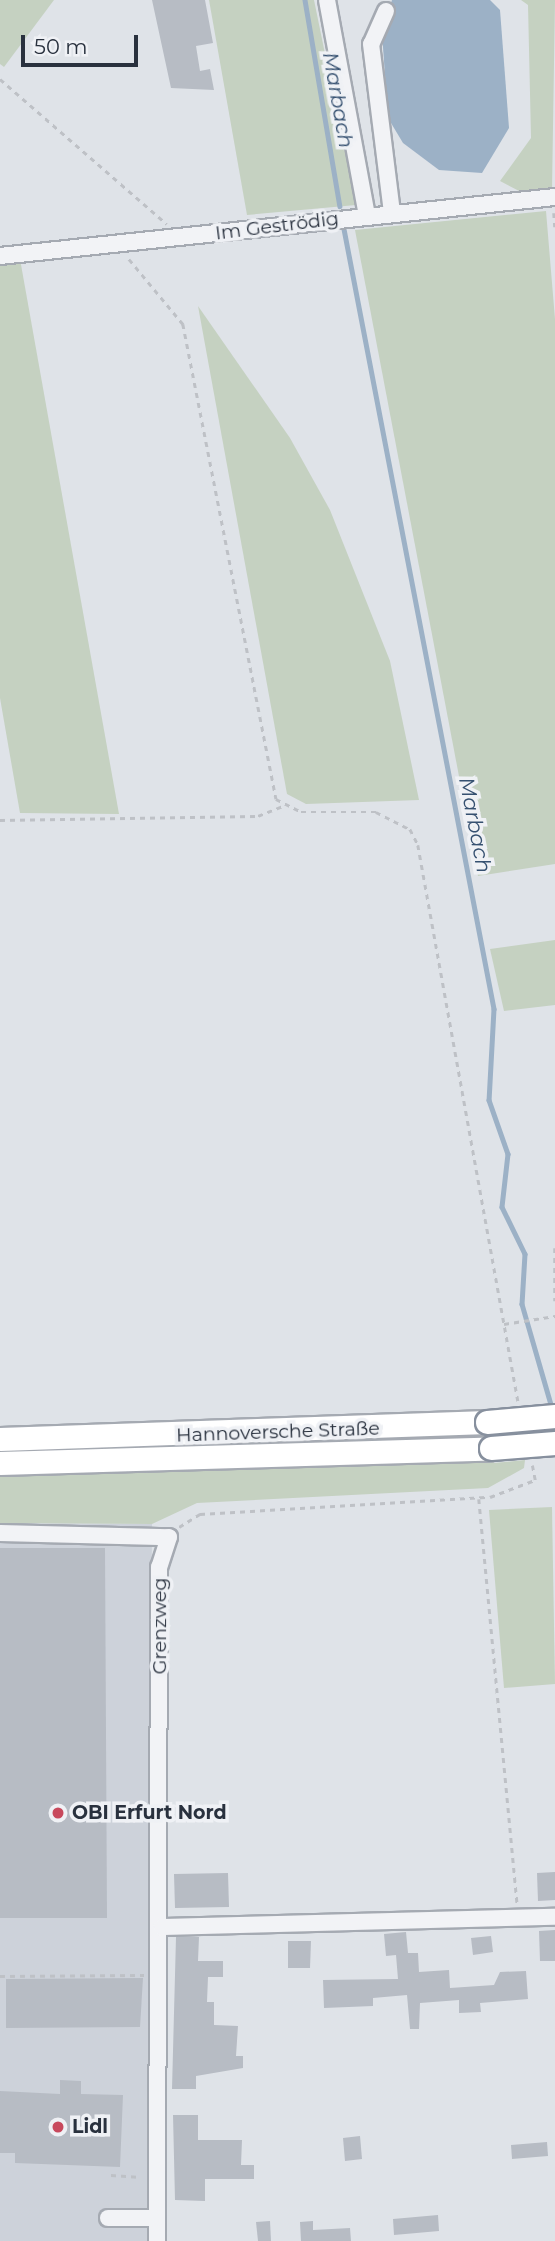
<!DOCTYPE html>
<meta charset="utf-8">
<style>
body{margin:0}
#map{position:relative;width:555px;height:2241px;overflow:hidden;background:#dfe3e8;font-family:Montserrat,sans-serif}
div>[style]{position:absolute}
.built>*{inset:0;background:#cdd2da}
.green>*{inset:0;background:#c5d1c1}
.water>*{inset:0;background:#9cb1c6}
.stream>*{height:4.5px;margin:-2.25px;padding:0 2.25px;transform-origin:2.25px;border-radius:2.25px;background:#9cb1c6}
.building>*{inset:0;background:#b7bcc4}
.path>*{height:2.5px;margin-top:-1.25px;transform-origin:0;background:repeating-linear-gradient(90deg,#bec1c6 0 5px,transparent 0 10px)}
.roads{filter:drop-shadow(2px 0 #a5aab2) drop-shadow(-2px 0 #a5aab2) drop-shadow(0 2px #a5aab2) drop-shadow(0 -2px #a5aab2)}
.minor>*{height:16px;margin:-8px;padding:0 8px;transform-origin:8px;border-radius:8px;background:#f2f3f6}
.highway>*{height:23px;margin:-11.5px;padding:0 11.5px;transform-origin:11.5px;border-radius:11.5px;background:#fff}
.bridges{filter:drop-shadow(2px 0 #87909e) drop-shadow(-2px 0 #87909e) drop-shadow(0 2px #87909e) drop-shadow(0 -2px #87909e)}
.highway-bridge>*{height:23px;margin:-11.5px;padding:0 11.5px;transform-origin:11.5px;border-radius:11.5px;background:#fff}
.dots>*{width:19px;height:19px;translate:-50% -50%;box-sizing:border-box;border:4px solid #eff1f5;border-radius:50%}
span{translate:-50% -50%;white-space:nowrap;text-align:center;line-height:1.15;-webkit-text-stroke:7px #eff1f5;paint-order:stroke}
.street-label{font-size:19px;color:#29313e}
.poi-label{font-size:19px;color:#29313e;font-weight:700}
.left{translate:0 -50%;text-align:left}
.water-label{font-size:21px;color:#355070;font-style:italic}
.scale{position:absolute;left:21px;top:35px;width:117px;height:32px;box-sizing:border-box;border:4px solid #29313e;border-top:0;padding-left:9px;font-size:21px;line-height:24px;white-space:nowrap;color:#29313e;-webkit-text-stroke:5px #eff1f5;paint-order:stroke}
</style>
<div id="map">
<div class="built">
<div style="clip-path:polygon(0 1523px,152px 1524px,148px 2241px,0 2241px)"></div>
</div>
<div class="green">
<div style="clip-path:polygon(0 0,54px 0,4px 67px,0 64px)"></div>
<div style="clip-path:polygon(209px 0,314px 0,356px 205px,247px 215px)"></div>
<div style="clip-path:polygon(521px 0,555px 0,552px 190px,523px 193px,500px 181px,531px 138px,528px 5px)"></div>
<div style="clip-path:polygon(546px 211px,555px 319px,555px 864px,478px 876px,355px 230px)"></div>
<div style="clip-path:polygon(20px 259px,119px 814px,20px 813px,0 698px,0 261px)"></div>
<div style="clip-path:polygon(198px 306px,290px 438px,330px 510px,390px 661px,419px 800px,306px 804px,287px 794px)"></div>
<div style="clip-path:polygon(555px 940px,555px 1005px,504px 1011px,490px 949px)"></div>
<div style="clip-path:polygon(493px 1458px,494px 1463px,525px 1460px,524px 1468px,488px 1488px,197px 1503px,152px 1524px,0 1523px,0 1473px)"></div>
<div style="clip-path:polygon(552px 1507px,555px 1684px,504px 1688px,489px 1510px)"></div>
</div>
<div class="water">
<div style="clip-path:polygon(392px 0,490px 0,500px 10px,509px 128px,482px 173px,439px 170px,403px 143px,388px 118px,382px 33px)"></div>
</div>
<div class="stream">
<div style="left:305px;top:0;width:209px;rotate:80.4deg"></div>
<div style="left:344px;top:229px;width:794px;rotate:79.11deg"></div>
<div style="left:494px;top:1009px;width:91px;rotate:93.1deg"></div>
<div style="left:489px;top:1100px;width:57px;rotate:70.6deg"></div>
<div style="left:508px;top:1154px;width:53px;rotate:96.5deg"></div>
<div style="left:502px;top:1207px;width:52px;rotate:63.9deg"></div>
<div style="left:525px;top:1254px;width:50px;rotate:93.4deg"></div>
<div style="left:522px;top:1304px;width:108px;rotate:73.9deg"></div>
</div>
<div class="building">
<div style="clip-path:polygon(152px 0,205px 0,213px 43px,196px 46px,200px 71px,210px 69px,214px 90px,171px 88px)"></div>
<div style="clip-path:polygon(0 1548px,105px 1548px,107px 1918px,0 1918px)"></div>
<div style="clip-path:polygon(555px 1872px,555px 1900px,538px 1901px,537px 1873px)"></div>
<div style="clip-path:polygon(228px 1873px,229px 1907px,175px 1908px,174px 1874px)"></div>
<div style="clip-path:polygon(555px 1930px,555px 1961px,540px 1961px,539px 1931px)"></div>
<div style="clip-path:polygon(406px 1932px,408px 1953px,418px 1953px,419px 1972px,449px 1970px,450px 1988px,494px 1985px,500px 1972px,526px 1971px,528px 1999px,480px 2003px,481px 2012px,459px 2013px,459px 2000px,420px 2003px,419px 2029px,410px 2029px,407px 1995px,373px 1998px,373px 2006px,324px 2008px,323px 1980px,398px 1979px,396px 1955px,386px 1956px,384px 1934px)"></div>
<div style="clip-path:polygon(491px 1936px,493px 1952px,473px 1955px,471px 1938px)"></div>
<div style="clip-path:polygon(176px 1937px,199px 1937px,198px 1961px,223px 1961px,223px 1977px,208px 1977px,207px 2002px,214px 2002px,214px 2025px,238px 2026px,236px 2056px,243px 2056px,243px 2068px,196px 2076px,196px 2089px,172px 2089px)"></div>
<div style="clip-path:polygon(288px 1941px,311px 1941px,310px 1968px,288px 1968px)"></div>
<div style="clip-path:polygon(143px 1978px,140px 2027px,6px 2028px,6px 1979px)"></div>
<div style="clip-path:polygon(60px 2080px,81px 2081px,81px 2094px,123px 2095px,120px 2167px,15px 2163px,15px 2153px,0 2153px,0 2091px,60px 2094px)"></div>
<div style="clip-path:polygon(173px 2115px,198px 2115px,198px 2140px,242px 2140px,241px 2165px,254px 2165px,254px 2179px,205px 2179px,205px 2201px,175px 2200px)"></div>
<div style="clip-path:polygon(360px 2136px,362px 2159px,345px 2161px,343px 2138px)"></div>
<div style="clip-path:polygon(547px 2142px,548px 2156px,512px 2159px,511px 2145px)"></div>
<div style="clip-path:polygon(438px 2215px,439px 2231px,394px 2235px,393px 2219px)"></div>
<div style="clip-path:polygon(270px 2221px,271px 2241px,258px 2241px,256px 2222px)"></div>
<div style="clip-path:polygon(313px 2221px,313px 2230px,350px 2228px,351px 2241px,301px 2241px,300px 2222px)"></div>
</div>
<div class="path">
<div style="left:0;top:79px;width:221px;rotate:41deg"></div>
<div style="left:554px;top:213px;width:14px;rotate:86deg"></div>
<div style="left:129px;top:259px;width:85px;rotate:50.3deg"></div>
<div style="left:183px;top:324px;width:484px;rotate:78.9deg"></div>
<div style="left:276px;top:799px;width:28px;rotate:27deg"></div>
<div style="left:301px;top:812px;width:75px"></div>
<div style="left:376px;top:812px;width:38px;rotate:27deg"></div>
<div style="left:410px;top:829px;width:18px;rotate:63deg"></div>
<div style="left:418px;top:845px;width:565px;rotate:79.8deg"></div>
<div style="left:0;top:820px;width:258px;rotate:-0.9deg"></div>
<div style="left:258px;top:816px;width:27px;rotate:-22deg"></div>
<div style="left:555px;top:1248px;width:53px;rotate:90deg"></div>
<div style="left:504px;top:1324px;width:52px;rotate:-8.9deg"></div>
<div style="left:479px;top:1499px;width:407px;rotate:84.6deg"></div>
<div style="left:179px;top:1527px;width:25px;rotate:-32deg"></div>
<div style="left:200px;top:1514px;width:290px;rotate:-3.4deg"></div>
<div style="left:490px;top:1497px;width:48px;rotate:-20.7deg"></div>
<div style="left:535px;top:1480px;width:15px;rotate:-101deg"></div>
<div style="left:0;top:1976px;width:144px;rotate:-0.4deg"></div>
<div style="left:111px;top:2175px;width:30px;rotate:4deg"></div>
</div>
<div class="roads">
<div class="minor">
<div style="left:327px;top:0;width:219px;rotate:79.5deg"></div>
<div style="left:386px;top:11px;width:36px;rotate:114deg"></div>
<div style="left:371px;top:44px;width:170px;rotate:82.9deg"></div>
<div style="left:0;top:256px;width:558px;rotate:-6.07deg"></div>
<div style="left:0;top:1533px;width:169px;rotate:1.4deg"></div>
<div style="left:169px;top:1537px;width:32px;rotate:108deg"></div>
<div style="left:159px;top:1567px;width:674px;rotate:90.17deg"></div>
<div style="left:162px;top:1927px;width:393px;rotate:-1.5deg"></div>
<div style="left:108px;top:2218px;width:49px"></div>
</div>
<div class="highway">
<div style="left:0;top:1439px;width:487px;rotate:-2deg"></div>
<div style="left:0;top:1463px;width:491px;rotate:-1.7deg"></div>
</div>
</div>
<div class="bridges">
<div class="highway-bridge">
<div style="left:487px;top:1422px;width:68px;rotate:-5deg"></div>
<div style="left:491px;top:1448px;width:64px;rotate:-4.5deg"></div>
</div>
</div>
<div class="dots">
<div style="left:58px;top:1813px;background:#c8495d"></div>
<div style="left:58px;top:2127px;background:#c8495d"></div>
</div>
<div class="street-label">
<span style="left:277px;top:226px;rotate:-7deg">Im Geströdig</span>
<span style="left:278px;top:1432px;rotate:-2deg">Hannoversche Straße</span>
<span style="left:160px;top:1626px;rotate:-90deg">Grenzweg</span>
</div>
<div class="poi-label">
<span class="left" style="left:72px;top:1813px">OBI Erfurt Nord</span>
<span class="left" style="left:72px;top:2127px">Lidl</span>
</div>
<div class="water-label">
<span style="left:338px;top:100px;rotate:80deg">Marbach</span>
<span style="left:475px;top:825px;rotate:79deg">Marbach</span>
</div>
<div class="scale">50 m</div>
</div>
